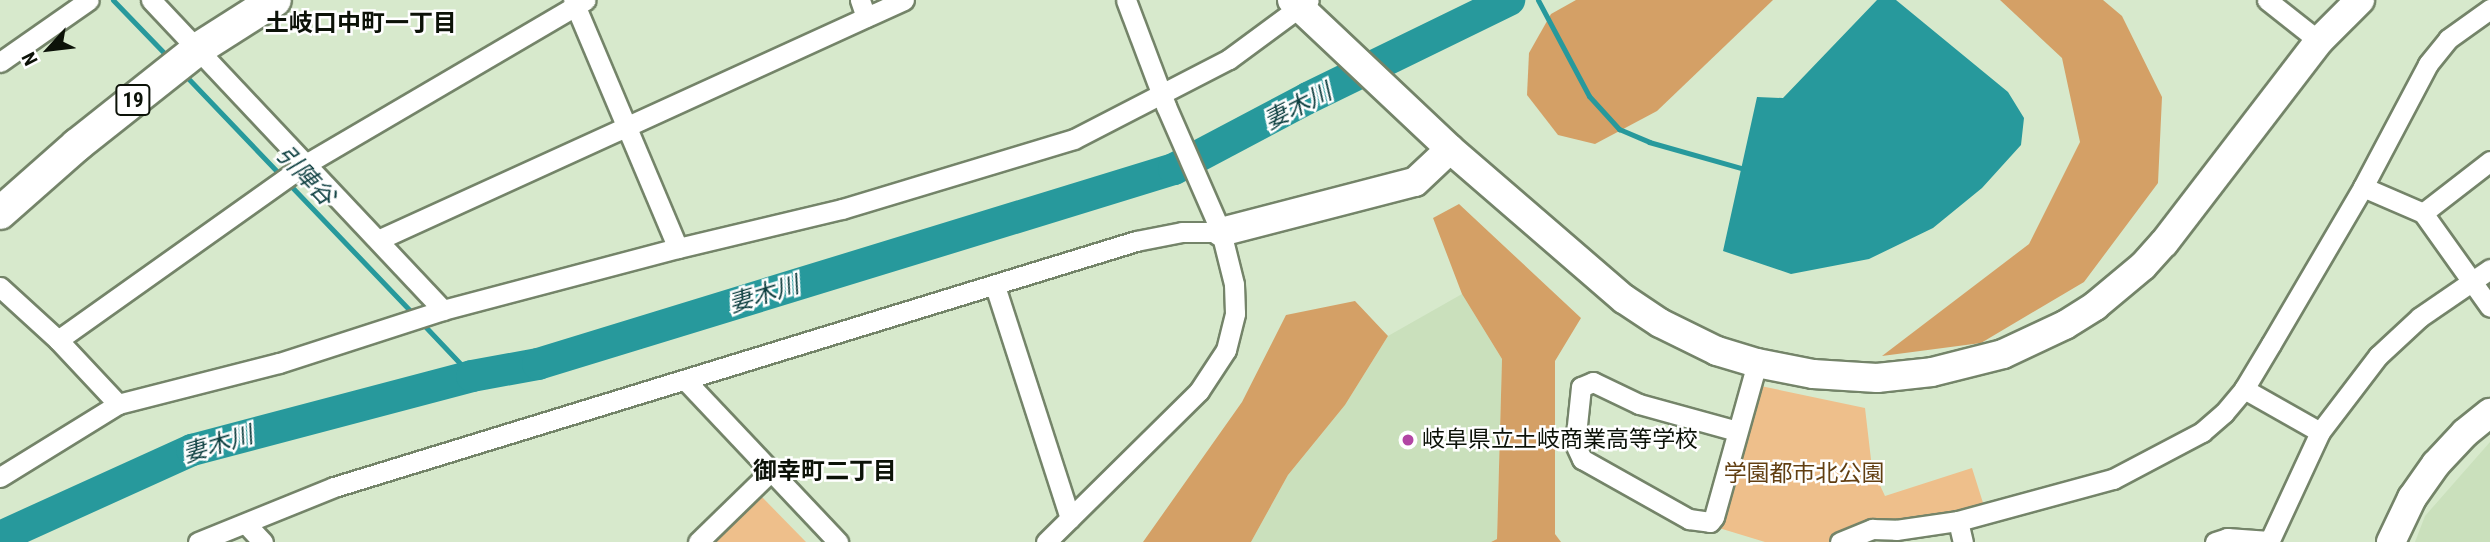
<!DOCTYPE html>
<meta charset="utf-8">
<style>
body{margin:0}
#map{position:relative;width:2490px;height:542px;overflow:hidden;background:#d7e9cc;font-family:"Roboto Condensed","Noto Sans JP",sans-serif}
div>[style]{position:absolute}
.built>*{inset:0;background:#cae0bc}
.green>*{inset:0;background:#eebf8b}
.forest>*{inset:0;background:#d4a066}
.water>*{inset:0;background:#27999c}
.stream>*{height:5px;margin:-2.5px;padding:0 2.5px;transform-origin:2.5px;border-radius:2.5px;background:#27999c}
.river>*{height:32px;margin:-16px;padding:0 16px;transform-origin:16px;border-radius:16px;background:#27999c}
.roads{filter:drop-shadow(2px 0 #748469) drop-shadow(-2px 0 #748469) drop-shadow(0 2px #748469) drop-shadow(0 -2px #748469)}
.street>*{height:19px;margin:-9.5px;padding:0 9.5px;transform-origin:9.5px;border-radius:9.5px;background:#fff}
.secondary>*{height:28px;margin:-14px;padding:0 14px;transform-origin:14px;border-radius:14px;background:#fff}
.primary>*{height:32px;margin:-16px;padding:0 16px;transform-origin:16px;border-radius:16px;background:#fff}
.dots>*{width:19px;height:19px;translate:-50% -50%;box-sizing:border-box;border:4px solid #fff;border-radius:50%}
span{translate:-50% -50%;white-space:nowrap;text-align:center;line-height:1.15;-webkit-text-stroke:5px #fff;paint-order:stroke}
.shield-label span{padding:2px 5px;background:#fff;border:2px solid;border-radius:5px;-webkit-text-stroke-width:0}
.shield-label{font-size:21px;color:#0c1208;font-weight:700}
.poi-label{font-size:23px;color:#0c1208}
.left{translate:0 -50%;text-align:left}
.park-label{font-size:23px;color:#613e11}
.neighbourhood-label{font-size:24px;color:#0c1208;font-weight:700}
.water-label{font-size:24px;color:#0d3f40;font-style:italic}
.north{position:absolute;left:14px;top:14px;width:70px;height:70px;-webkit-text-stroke:5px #fff;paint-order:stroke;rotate:243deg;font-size:19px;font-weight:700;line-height:28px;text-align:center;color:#0c1208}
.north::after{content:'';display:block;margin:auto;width:24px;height:32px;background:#0c1208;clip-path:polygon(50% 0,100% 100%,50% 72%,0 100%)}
</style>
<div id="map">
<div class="built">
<div style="clip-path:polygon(1462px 294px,1502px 359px,1497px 539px,1491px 542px,1251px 542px,1288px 475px,1345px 405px,1388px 336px)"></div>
<div style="clip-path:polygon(2490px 442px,2490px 542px,2415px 542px,2425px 516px)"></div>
</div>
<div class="green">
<div style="clip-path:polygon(1756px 385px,1865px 408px,1872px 468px,1885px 496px,1972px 468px,1984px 506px,1951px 515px,1859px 523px,1829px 542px,1765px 542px,1719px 528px)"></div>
<div style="clip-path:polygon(760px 495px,806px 542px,712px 542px)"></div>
</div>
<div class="forest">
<div style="clip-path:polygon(1576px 0,1773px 0,1657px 111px,1595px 144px,1558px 135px,1527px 95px,1529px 53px,1551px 14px)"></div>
<div style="clip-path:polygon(2000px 0,2103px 0,2122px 16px,2162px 97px,2158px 183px,2084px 282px,1981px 343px,1882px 356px,2029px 244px,2080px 142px,2062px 58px)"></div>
<div style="clip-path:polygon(1459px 204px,1581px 318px,1555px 361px,1555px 534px,1561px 542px,1491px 542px,1497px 539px,1502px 359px,1462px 294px,1433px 218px)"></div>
<div style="clip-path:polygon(1355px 301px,1388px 336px,1345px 405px,1288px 475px,1251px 542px,1143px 542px,1242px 402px,1286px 315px)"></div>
</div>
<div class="water">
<div style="clip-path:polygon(1877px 0,1896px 0,2008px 92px,2024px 118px,2021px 145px,1982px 188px,1933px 228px,1869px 259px,1791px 274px,1723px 251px,1757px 97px,1783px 98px)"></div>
</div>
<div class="stream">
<div style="left:113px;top:0;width:81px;rotate:46deg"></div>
<div style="left:1538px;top:0;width:109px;rotate:62deg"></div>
<div style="left:1589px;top:96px;width:45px;rotate:47.7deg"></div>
<div style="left:1619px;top:129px;width:33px;rotate:23deg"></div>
<div style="left:1649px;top:142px;width:96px;rotate:15.8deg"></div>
<div style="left:183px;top:73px;width:333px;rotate:46.3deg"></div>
<div style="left:420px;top:321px;width:76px;rotate:46.6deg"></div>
</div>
<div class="river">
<div style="left:0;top:537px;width:211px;rotate:-24.4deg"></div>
<div style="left:192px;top:450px;width:290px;rotate:-14.8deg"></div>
<div style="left:472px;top:376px;width:67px;rotate:-10.3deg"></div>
<div style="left:538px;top:364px;width:665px;rotate:-17.05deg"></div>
<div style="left:1174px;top:169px;width:152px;rotate:-27.9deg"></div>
<div style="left:1308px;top:98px;width:224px;rotate:-26deg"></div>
</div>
<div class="roads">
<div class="street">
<div style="left:151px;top:0;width:426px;rotate:46.7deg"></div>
<div style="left:573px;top:0;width:269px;rotate:67.1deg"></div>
<div style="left:860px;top:0;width:18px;rotate:71deg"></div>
<div style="left:2267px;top:0;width:66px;rotate:38.3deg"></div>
<div style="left:0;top:62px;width:108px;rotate:-34.9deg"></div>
<div style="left:2363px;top:187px;width:65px;rotate:23.4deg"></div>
<div style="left:2423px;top:213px;width:115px;rotate:54.5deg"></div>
<div style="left:2423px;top:213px;width:85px;rotate:-37.8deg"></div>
<div style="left:378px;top:240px;width:578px;rotate:-24.53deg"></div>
<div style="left:995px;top:286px;width:244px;rotate:72.1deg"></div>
<div style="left:0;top:287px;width:79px;rotate:42.4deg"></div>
<div style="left:58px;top:340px;width:88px;rotate:46.8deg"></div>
<div style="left:58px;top:340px;width:304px;rotate:-35.4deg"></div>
<div style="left:306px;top:164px;width:324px;rotate:-30.4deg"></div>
<div style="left:685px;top:380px;width:223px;rotate:46.6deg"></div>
<div style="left:2244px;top:389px;width:87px;rotate:29.5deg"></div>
<div style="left:1737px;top:431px;width:102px;rotate:-164.6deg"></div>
<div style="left:1639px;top:404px;width:51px;rotate:-154.4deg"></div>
<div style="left:1593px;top:382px;width:13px;rotate:157deg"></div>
<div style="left:1581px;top:387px;width:57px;rotate:96deg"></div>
<div style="left:1575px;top:444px;width:17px;rotate:65deg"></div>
<div style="left:1582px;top:459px;width:123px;rotate:29.3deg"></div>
<div style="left:1689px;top:519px;width:21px;rotate:8deg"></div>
<div style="left:1710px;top:522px;width:6px;rotate:-51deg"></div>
<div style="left:1714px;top:517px;width:160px;rotate:-74.4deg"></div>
<div style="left:0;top:477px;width:139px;rotate:-31.7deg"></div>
<div style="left:118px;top:404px;width:166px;rotate:-14.3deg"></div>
<div style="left:279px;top:363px;width:172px;rotate:-17.9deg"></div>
<div style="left:443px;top:310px;width:243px;rotate:-14.8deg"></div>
<div style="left:678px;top:248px;width:169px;rotate:-13.4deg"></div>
<div style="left:842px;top:209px;width:242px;rotate:-16.8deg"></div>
<div style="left:1074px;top:139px;width:174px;rotate:-27.3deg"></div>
<div style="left:1229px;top:59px;width:99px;rotate:-36.4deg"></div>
<div style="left:1958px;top:521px;width:22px;rotate:77deg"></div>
<div style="left:246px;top:524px;width:25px;rotate:47deg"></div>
<div style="left:198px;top:542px;width:147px;rotate:-22deg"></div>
<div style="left:334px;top:487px;width:839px;rotate:-17.05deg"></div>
<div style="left:1136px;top:241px;width:47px;rotate:-11.1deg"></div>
<div style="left:1182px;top:232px;width:39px"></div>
<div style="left:698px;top:542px;width:100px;rotate:-44.2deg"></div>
<div style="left:1046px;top:542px;width:215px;rotate:-44.6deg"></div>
<div style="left:1199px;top:391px;width:49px;rotate:-56.6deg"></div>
<div style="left:1226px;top:350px;width:38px;rotate:-76deg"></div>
<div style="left:1235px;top:313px;width:29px;rotate:-92deg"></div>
<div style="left:1234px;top:284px;width:54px;rotate:-104deg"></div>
<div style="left:1221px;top:232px;width:137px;rotate:-113.6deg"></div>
<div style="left:1166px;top:106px;width:113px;rotate:-110.7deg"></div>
<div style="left:1840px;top:542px;width:35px;rotate:-22deg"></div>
<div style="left:1872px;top:529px;width:24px;rotate:2deg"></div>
<div style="left:1896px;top:530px;width:63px;rotate:-8.3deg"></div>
<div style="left:1958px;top:521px;width:161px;rotate:-15.2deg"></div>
<div style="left:2113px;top:479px;width:101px;rotate:-27.8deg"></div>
<div style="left:2202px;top:432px;width:29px;rotate:-41deg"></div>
<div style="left:2224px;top:413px;width:31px;rotate:-50deg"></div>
<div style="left:2244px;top:389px;width:52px;rotate:-59deg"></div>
<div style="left:2271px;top:344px;width:182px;rotate:-59.6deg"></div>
<div style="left:2363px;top:187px;width:139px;rotate:-62.1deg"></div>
<div style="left:2428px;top:64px;width:32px;rotate:-51deg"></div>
<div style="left:2448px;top:39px;width:52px;rotate:-35.5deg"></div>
<div style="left:2215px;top:542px;width:13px;rotate:-18deg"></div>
<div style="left:2227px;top:538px;width:42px;rotate:4.1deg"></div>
<div style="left:2269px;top:542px;width:121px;rotate:-65.1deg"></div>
<div style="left:2320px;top:432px;width:96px;rotate:-52.7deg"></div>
<div style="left:2378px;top:356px;width:57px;rotate:-42.9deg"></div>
<div style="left:2420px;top:317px;width:85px;rotate:-34.4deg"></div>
</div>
<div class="secondary">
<div style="left:1292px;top:0;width:217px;rotate:43.3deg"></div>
<div style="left:1450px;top:149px;width:230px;rotate:40.8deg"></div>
<div style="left:1624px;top:299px;width:43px;rotate:33.7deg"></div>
<div style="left:1660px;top:323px;width:64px;rotate:26.2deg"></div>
<div style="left:1717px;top:351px;width:42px;rotate:16.7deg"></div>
<div style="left:1757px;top:363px;width:57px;rotate:11.1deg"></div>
<div style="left:1813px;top:374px;width:64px;rotate:3.6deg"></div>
<div style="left:1877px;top:378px;width:55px;rotate:-6.2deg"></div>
<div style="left:1932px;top:372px;width:73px;rotate:-14.2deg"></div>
<div style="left:2003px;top:354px;width:68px;rotate:-25.1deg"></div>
<div style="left:2065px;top:325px;width:36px;rotate:-32deg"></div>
<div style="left:2095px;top:306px;width:62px;rotate:-39.8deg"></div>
<div style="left:2143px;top:266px;width:31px;rotate:-48deg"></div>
<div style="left:2164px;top:243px;width:255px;rotate:-52.5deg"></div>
<div style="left:2319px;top:41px;width:58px;rotate:-45deg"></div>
<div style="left:1221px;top:232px;width:200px;rotate:-14.5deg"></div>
<div style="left:1415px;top:182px;width:48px;rotate:-43.3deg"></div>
<div style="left:2391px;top:542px;width:49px;rotate:-64.5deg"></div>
<div style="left:2412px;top:498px;width:42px;rotate:-54.8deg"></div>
<div style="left:2436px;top:464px;width:42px;rotate:-46.9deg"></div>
<div style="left:2465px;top:433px;width:32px;rotate:-39deg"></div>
</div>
<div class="primary">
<div style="left:0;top:213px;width:103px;rotate:-41.4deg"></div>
<div style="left:77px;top:145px;width:154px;rotate:-38.4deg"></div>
<div style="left:198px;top:49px;width:91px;rotate:-32.5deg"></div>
</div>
</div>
<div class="dots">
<div style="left:1408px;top:440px;background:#b245a4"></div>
</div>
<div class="shield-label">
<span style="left:133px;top:100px">19</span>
</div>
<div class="poi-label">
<span class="left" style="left:1422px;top:440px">岐阜県立土岐商業高等学校</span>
</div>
<div class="park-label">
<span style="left:1804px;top:474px">学園都市北公園</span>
</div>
<div class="neighbourhood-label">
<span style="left:361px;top:24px">土岐口中町一丁目</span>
<span style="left:825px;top:472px">御幸町二丁目</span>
</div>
<div class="water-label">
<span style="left:1298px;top:107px;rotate:-27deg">妻木川</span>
<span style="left:305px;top:176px;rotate:46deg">引陣谷</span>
<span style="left:764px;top:295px;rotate:-17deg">妻木川</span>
<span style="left:218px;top:445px;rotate:-17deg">妻木川</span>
</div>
<div class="north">N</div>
</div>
